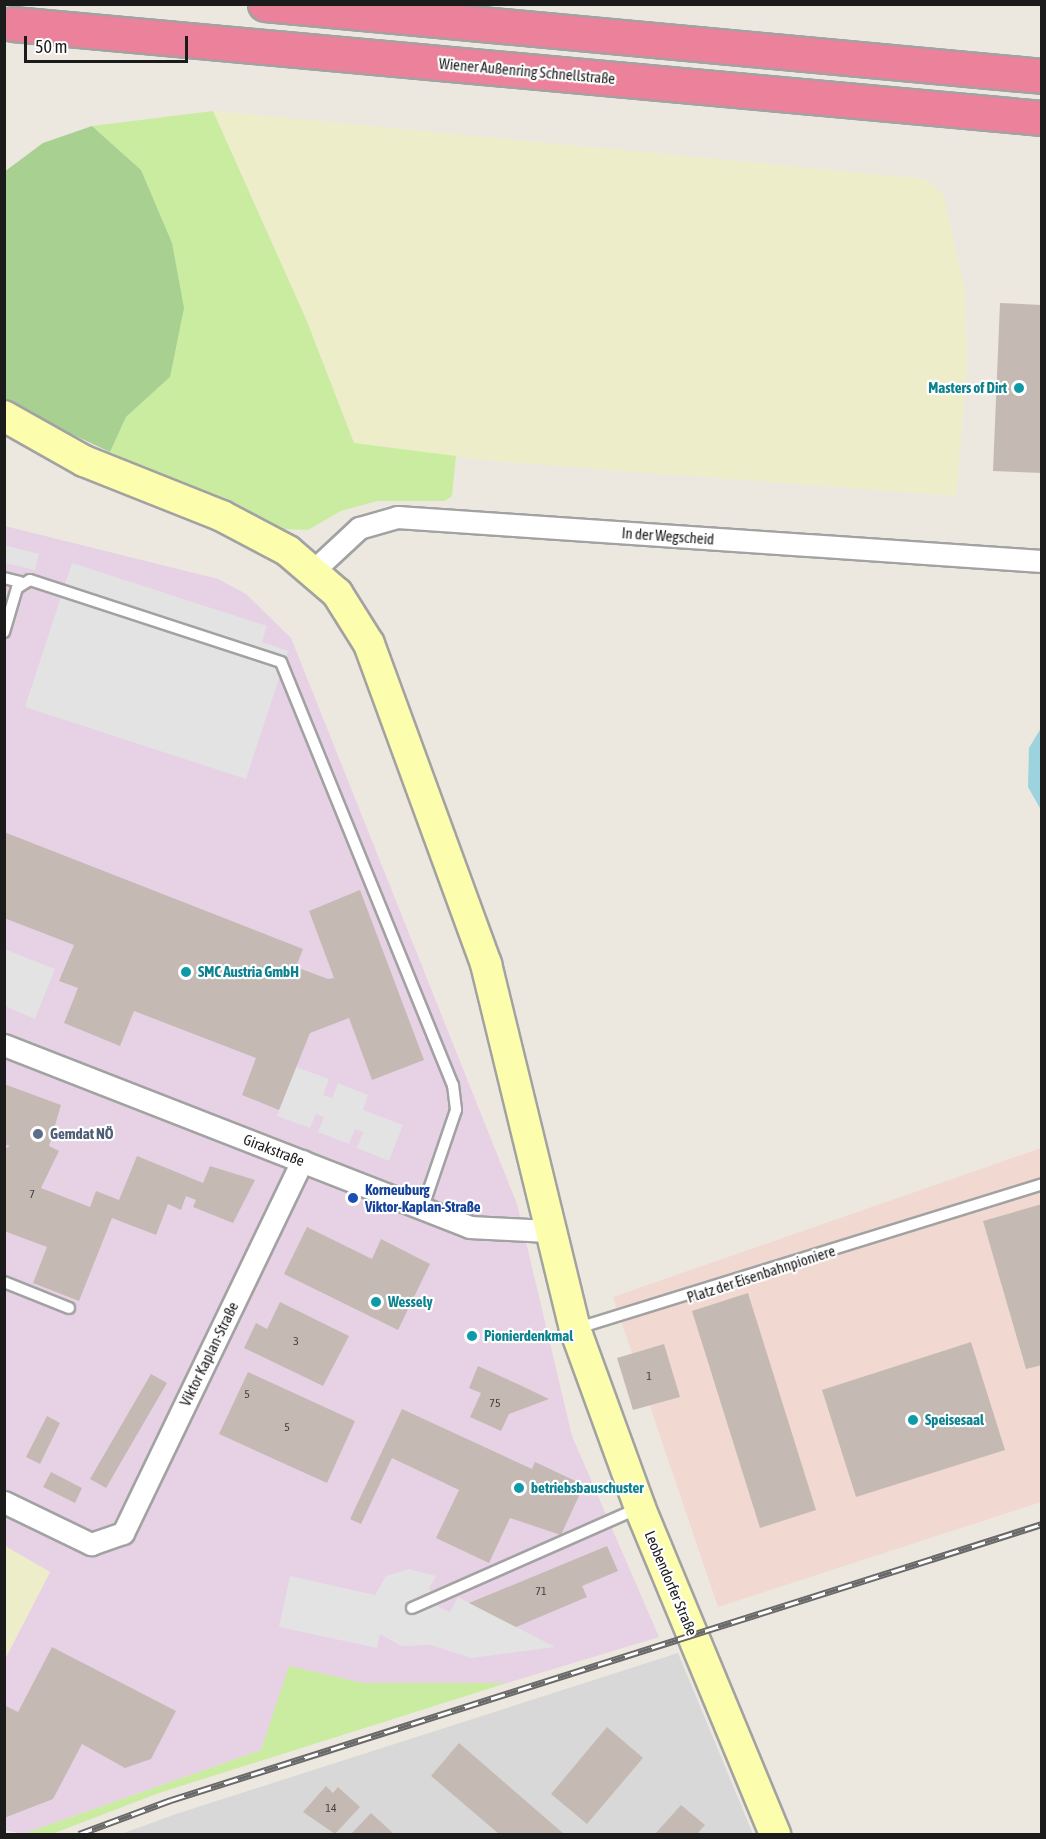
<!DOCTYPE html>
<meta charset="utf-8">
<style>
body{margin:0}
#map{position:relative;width:1046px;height:1839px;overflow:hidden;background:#ede8df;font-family:"Asap Condensed",sans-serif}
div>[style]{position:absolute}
.residential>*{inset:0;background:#d9d8d8}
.industrial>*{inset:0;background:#e7d1e4}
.military>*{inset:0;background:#f1d8d1}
.farmland>*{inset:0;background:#edeec9}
.grass>*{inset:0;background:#caeca1}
.forest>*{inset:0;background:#a7d091}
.parking>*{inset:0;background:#e3e3e3}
.water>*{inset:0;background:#9cd3df}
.building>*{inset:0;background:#c5bab3}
.roads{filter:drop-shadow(2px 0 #a2a2a2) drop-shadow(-2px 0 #a2a2a2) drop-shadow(0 2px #a2a2a2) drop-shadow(0 -2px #a2a2a2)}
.service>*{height:10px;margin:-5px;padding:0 5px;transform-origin:5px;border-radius:5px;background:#fff}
.minor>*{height:21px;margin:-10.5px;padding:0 10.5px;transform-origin:10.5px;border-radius:10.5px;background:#fff}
.secondary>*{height:30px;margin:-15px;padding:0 15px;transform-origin:15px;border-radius:15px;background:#fdfdae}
.motorway>*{height:33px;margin:-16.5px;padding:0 16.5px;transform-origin:16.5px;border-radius:16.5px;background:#eb819a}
.rail>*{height:7px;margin-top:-3.5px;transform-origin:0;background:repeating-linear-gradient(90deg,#fff 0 14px,#696969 0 28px);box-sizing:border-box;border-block:2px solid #696969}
.dots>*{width:16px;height:16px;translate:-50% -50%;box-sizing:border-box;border:3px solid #fff;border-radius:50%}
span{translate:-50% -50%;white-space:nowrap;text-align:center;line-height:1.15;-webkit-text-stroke:4.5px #fff;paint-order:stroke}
.number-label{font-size:12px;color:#464341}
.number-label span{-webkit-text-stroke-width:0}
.street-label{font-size:15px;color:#1b1b1b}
.culture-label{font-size:15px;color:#0d838f;font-weight:700}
.right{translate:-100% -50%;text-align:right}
.left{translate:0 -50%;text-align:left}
.service-label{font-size:15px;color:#4e5e75;font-weight:700}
.transit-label{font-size:15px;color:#164399;font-weight:700}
.frame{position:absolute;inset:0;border:6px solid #1b1b1b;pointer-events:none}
.scale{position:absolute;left:24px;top:36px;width:164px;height:27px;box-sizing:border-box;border:3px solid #1b1b1b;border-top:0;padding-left:8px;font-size:18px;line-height:21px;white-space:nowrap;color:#1b1b1b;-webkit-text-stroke:4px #fff;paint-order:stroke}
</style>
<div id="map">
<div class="residential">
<div style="clip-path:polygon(678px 1653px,753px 1834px,121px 1834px,176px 1814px)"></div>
</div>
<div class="industrial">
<div style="clip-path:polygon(5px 526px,218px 579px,246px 594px,291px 638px,517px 1204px,572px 1436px,659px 1637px,507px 1683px,363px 1683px,290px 1667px,261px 1750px,23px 1834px,5px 1830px,5px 1659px,50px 1572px,5px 1546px)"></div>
</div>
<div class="military">
<div style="clip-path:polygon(1041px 1148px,1041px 1502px,718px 1607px,613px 1297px)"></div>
</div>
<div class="farmland">
<div style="clip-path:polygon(213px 111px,925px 179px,943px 194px,965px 291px,967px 368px,956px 496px,492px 461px,354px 443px,306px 319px)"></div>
<div style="clip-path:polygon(5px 1546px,50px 1572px,5px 1659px)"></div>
</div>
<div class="grass">
<div style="clip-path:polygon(213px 111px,306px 319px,354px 443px,456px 456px,452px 496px,445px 501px,377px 501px,341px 511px,308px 530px,281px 529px,110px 452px,126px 417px,170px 377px,141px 170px,92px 126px)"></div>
<div style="clip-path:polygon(289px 1666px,363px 1683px,507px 1683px,159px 1793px,52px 1834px,23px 1834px,261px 1750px)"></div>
</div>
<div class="forest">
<div style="clip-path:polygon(92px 126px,141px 170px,172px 243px,184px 308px,170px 377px,126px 417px,110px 452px,5px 403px,4px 172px,43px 143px)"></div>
</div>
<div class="parking">
<div style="clip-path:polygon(4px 545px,39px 554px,35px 570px,5px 563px)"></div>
<div style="clip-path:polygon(72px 563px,267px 626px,262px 642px,288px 651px,246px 779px,25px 707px)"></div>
<div style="clip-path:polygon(4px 949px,55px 969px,35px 1019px,5px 1006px)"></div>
<div style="clip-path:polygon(296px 1067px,329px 1079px,323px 1095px,332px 1098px,338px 1083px,368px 1095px,363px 1110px,403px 1125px,389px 1161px,357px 1148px,363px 1132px,355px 1129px,349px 1144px,318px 1132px,324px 1117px,316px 1114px,310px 1128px,277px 1116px)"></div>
<div style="clip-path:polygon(409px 1569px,436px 1576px,429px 1588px,439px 1607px,450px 1612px,458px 1597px,555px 1647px,471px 1658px,431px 1645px,401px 1646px,380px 1634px,377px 1648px,279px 1627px,290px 1576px,375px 1595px,386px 1576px)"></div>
</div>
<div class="water">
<div style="clip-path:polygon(1041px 728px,1042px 728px,1041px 810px,1028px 787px,1029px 748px)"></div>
</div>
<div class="building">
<div style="clip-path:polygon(1000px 303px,1042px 305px,1042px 473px,993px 471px)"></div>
<div style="clip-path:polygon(4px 832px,303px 949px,296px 967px,328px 979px,334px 978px,309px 911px,360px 890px,424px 1060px,372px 1080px,349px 1018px,310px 1033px,279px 1110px,242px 1095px,256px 1058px,134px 1011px,120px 1046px,64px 1023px,78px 988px,59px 981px,74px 945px,4px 918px)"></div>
<div style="clip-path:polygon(4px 1084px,61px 1105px,49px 1146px,59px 1151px,41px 1188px,90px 1207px,96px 1191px,119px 1200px,137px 1156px,203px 1183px,210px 1166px,255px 1180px,233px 1223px,193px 1207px,196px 1200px,186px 1196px,181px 1210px,168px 1204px,156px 1235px,112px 1218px,79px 1301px,33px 1283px,47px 1247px,4px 1231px,4px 1149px,10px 1146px,4px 1144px)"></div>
<div style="clip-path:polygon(1042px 1204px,1042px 1365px,1026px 1369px,983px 1221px)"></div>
<div style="clip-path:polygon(307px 1227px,372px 1259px,381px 1239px,430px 1264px,398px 1330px,284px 1274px)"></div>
<div style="clip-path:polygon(748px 1293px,816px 1510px,760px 1528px,692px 1311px)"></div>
<div style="clip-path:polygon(280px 1302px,349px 1336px,323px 1386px,244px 1348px,256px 1323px,267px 1329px)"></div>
<div style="clip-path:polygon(971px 1342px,1005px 1450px,856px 1497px,822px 1390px)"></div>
<div style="clip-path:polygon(664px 1344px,680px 1397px,633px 1410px,617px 1358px)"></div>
<div style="clip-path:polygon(478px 1366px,522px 1386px,549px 1399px,509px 1414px,501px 1431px,470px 1417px,481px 1393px,469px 1388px)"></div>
<div style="clip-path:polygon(248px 1372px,355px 1421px,327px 1483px,219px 1434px)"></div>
<div style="clip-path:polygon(151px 1374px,167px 1383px,106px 1488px,90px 1479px)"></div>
<div style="clip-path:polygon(402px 1409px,532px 1469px,535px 1462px,584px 1485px,561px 1535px,510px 1518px,489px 1563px,436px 1538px,459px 1490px,392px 1458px,361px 1524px,350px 1519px)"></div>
<div style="clip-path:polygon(47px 1416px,60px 1423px,40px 1464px,26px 1457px)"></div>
<div style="clip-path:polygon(51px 1472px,82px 1488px,75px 1503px,43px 1487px)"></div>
<div style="clip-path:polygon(607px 1546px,618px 1571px,582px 1586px,587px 1597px,516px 1627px,469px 1603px)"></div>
<div style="clip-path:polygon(52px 1647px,176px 1711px,151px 1759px,125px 1768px,82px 1744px,53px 1799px,4px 1818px,4px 1705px,18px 1712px)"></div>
<div style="clip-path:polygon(607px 1727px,643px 1758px,587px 1824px,551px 1794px)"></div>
<div style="clip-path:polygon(459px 1743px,564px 1834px,499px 1834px,431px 1776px)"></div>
<div style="clip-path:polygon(326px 1786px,333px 1793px,338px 1787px,360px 1807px,335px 1834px,303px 1812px)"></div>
<div style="clip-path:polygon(681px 1805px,705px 1825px,697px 1834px,655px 1834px)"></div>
<div style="clip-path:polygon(371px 1813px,394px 1834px,351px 1834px)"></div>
</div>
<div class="roads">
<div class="service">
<div style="left:4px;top:578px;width:16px;rotate:14deg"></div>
<div style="left:4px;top:632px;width:46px;rotate:-73.5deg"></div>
<div style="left:17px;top:588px;width:15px;rotate:-32deg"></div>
<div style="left:30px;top:580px;width:264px;rotate:18.1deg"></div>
<div style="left:281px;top:662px;width:457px;rotate:67.9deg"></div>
<div style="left:453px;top:1085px;width:25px;rotate:83deg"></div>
<div style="left:456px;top:1110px;width:106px;rotate:108.8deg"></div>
<div style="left:4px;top:1282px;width:70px;rotate:21.8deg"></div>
<div style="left:578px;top:1328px;width:486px;rotate:-17.2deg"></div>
<div style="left:412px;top:1608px;width:248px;rotate:-23.8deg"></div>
</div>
<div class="minor">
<div style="left:314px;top:570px;width:62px;rotate:-43deg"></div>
<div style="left:359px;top:528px;width:40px;rotate:-16deg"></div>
<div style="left:397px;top:517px;width:646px;rotate:3.9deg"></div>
<div style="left:4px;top:1045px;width:500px;rotate:21.33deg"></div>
<div style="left:470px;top:1227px;width:78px;rotate:2.9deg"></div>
<div style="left:4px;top:1502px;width:97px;rotate:25.8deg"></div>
<div style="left:91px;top:1544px;width:34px;rotate:-19deg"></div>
<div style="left:123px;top:1533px;width:413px;rotate:-64.3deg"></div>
</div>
<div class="secondary">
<div style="left:4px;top:416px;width:92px;rotate:29.4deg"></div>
<div style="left:84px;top:461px;width:149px;rotate:21.7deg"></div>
<div style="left:222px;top:516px;width:75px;rotate:27.9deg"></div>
<div style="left:288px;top:551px;width:65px;rotate:40.6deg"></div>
<div style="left:337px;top:593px;width:60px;rotate:57.9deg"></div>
<div style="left:369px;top:644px;width:341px;rotate:69.9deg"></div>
<div style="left:486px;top:964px;width:376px;rotate:76.3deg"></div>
<div style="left:575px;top:1329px;width:190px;rotate:70deg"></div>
<div style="left:640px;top:1508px;width:353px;rotate:67.5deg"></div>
</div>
<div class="motorway">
<div style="left:265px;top:4px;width:780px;rotate:5.29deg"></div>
<div style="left:13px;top:24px;width:1033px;rotate:5.22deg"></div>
</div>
</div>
<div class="rail">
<div style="left:79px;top:1834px;width:98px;rotate:-20.3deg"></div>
<div style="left:171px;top:1800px;width:914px;rotate:-17.58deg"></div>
</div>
<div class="dots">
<div style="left:1019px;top:388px;background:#0f9aa8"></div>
<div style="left:186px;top:972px;background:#0f9aa8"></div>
<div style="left:38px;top:1134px;background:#5c6f8a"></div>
<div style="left:353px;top:1198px;background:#1a4fb4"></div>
<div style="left:376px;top:1302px;background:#0f9aa8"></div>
<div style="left:472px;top:1336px;background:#0f9aa8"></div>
<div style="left:913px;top:1420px;background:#0f9aa8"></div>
<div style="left:519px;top:1488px;background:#0f9aa8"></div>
</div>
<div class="number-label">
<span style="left:32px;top:1195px">7</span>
<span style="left:296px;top:1342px">3</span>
<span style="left:649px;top:1377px">1</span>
<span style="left:247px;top:1395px">5</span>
<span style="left:495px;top:1404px">75</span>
<span style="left:287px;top:1428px">5</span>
<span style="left:541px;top:1592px">71</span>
<span style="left:331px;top:1809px">14</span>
</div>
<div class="street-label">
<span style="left:527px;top:71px;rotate:5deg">Wiener Außenring Schnellstraße</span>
<span style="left:668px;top:536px;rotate:4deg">In der Wegscheid</span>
<span style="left:274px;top:1150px;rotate:21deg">Girakstraße</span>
<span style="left:761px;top:1274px;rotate:-18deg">Platz der Eisenbahnpioniere</span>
<span style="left:209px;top:1354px;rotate:-64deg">Viktor Kaplan-Straße</span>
<span style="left:671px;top:1583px;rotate:67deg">Leobendorfer Straße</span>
</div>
<div class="culture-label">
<span class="right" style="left:1007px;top:388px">Masters of Dirt</span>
<span class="left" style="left:198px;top:972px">SMC Austria GmbH</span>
<span class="left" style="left:388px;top:1302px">Wessely</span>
<span class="left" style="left:484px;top:1336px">Pionierdenkmal</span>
<span class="left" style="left:925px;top:1420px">Speisesaal</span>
<span class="left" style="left:531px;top:1488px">betriebsbauschuster</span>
</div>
<div class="service-label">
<span class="left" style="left:50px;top:1134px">Gemdat NÖ</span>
</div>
<div class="transit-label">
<span class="left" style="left:365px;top:1198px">Korneuburg<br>Viktor-Kaplan-Straße</span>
</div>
<div class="frame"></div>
<div class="scale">50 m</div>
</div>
